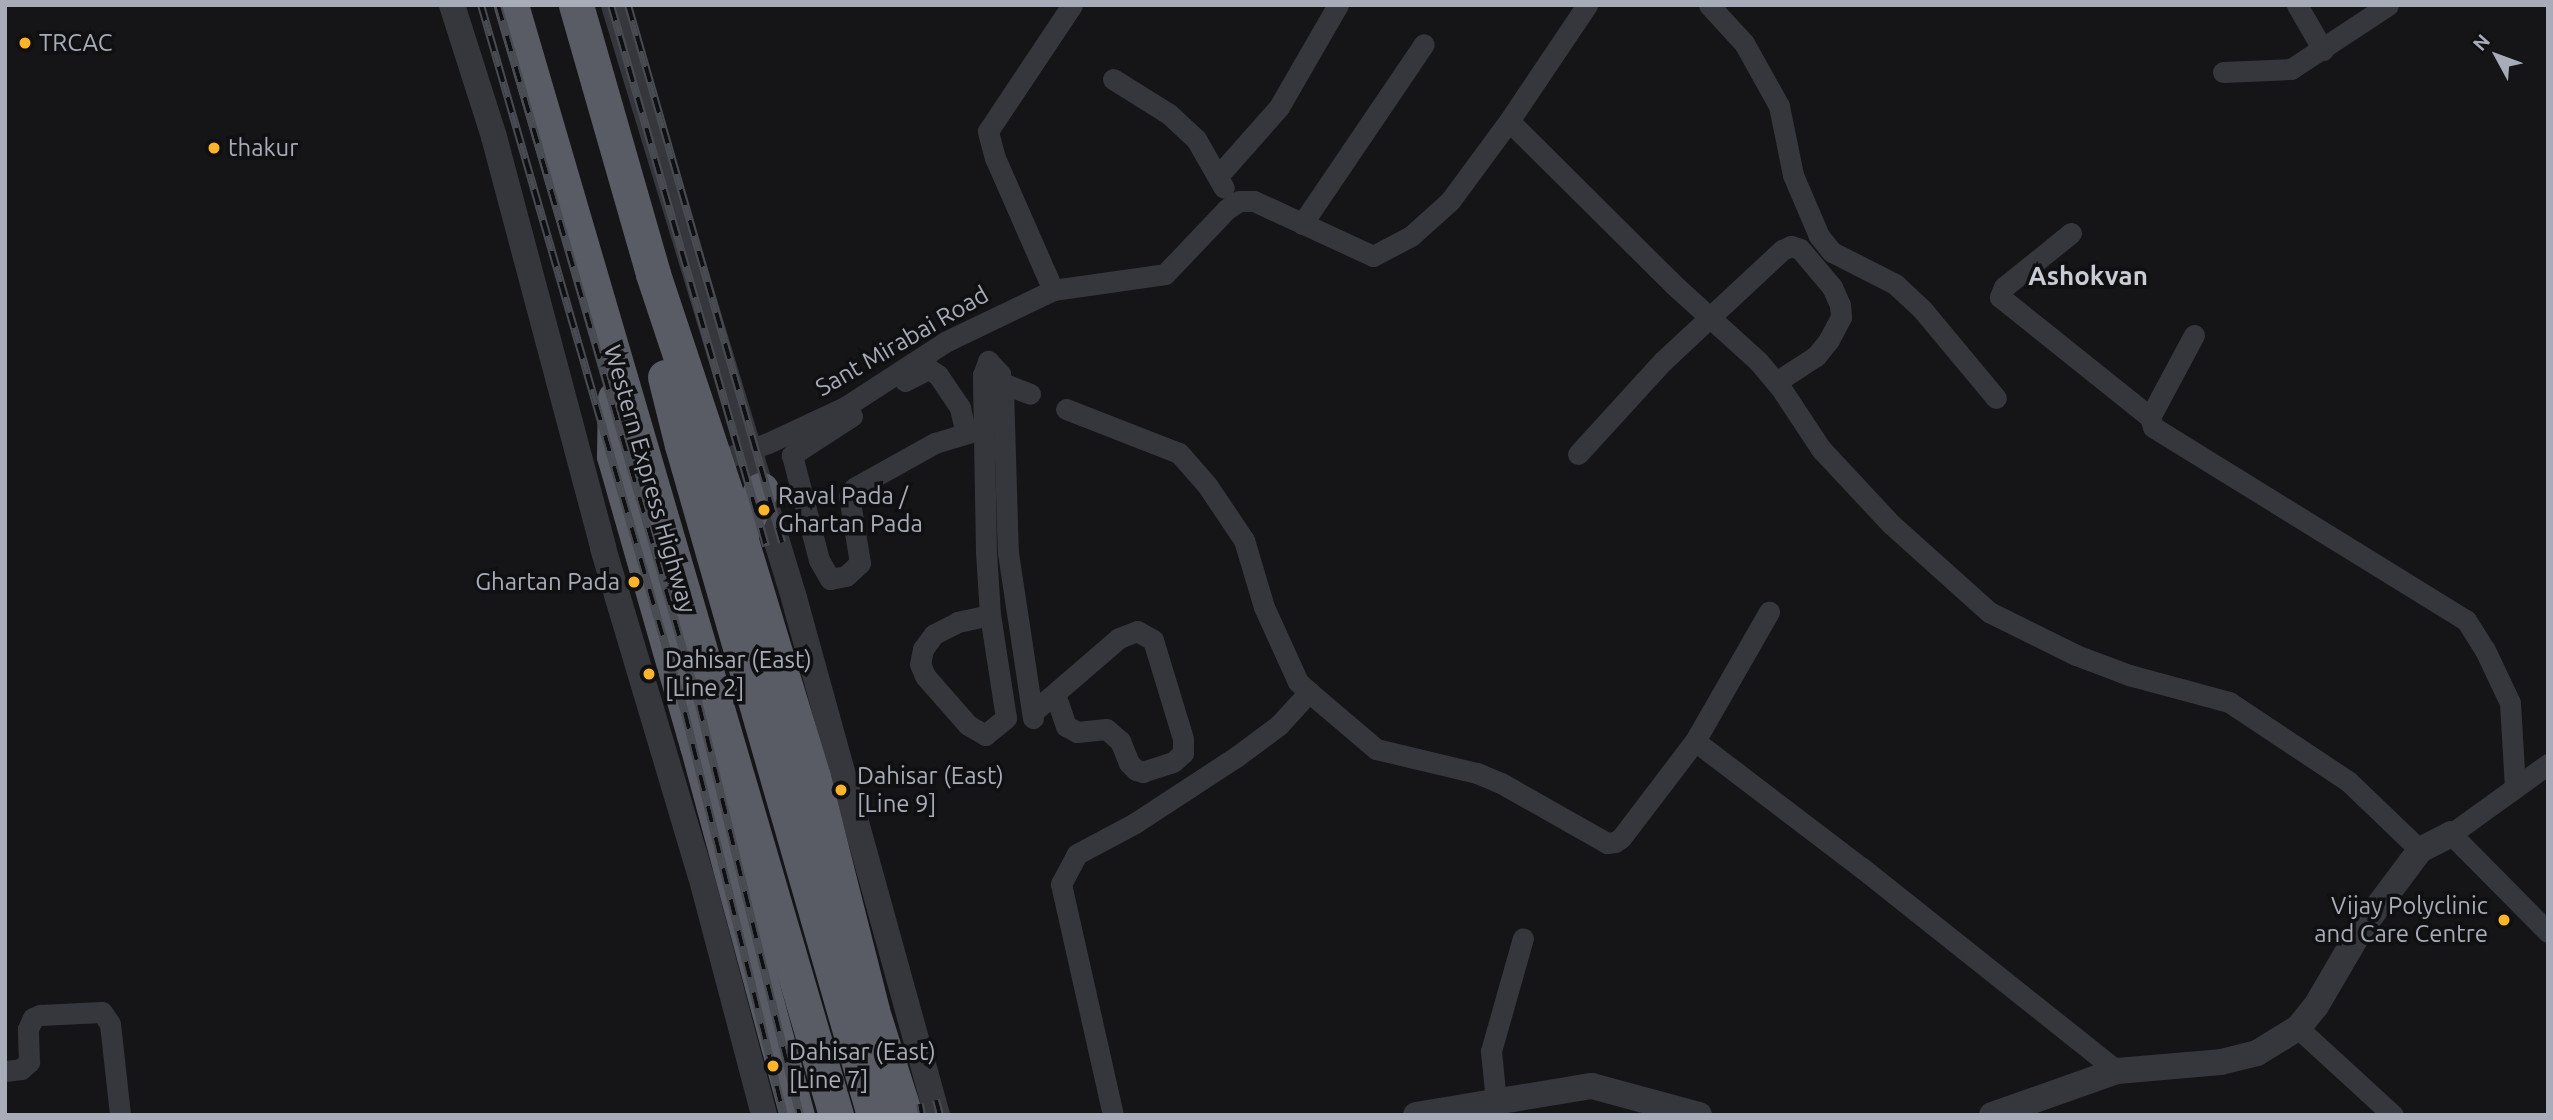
<!DOCTYPE html>
<style>
body{margin:0}
#map{position:relative;width:2553px;height:1120px;overflow:hidden;background:#151518;font-family:Ubuntu,sans-serif}
div>[style]{position:absolute}
.minor>*{height:21px;margin:-10.5px;padding:0 10.5px;transform-origin:10.5px;border-radius:10.5px;background:#36373d}
.tertiary>*{height:26px;margin:-13px;padding:0 13px;transform-origin:13px;border-radius:13px;background:#36373d}
.trunk>*{height:35px;margin:-17.5px;padding:0 17.5px;transform-origin:17.5px;border-radius:17.5px;background:#5a5c65}
.rail>*{height:8px;margin-top:-4px;transform-origin:0;background:repeating-linear-gradient(90deg,#101013 0 16px,#494b52 0 32px);box-sizing:border-box;border-block:2px solid #494b52}
.dots>*{width:19px;height:19px;translate:-50% -50%;box-sizing:border-box;border:4px solid #101013;border-radius:50%}
span{translate:-50% -50%;white-space:nowrap;text-align:center;line-height:1.15;-webkit-text-stroke:7px #101013;paint-order:stroke}
.poi-label{font-size:24px;color:#a7acb8}
.left{translate:0 -50%;text-align:left}
.right{translate:-100% -50%;text-align:right}
.street-label{font-size:24px;color:#a7acb8}
.neighbourhood-label{font-size:26px;color:#c8cbd4;font-weight:700}
.frame{position:absolute;inset:0;border:7px solid #a7acb8;pointer-events:none}
.north{position:absolute;left:2462px;top:21px;width:70px;height:70px;-webkit-text-stroke:5px #101013;paint-order:stroke;rotate:311deg;font-size:19px;font-weight:700;line-height:28px;text-align:center;color:#a7acb8}
.north::after{content:'';display:block;margin:auto;width:24px;height:32px;background:#a7acb8;clip-path:polygon(50% 0,100% 100%,50% 72%,0 100%)}
</style>
<div id="map">
<div class="minor">
<div style="left:1709px;top:5px;width:52px;rotate:47.4deg"></div>
<div style="left:1744px;top:43px;width:72px;rotate:60.9deg"></div>
<div style="left:1779px;top:106px;width:70px;rotate:78.5deg"></div>
<div style="left:1793px;top:175px;width:66px;rotate:66.9deg"></div>
<div style="left:1819px;top:236px;width:21px;rotate:51deg"></div>
<div style="left:1832px;top:252px;width:71px;rotate:26.9deg"></div>
<div style="left:1895px;top:284px;width:35px;rotate:43deg"></div>
<div style="left:1921px;top:308px;width:117px;rotate:50.2deg"></div>
<div style="left:2297px;top:5px;width:52px;rotate:60deg"></div>
<div style="left:2223px;top:72px;width:68px;rotate:-2.5deg"></div>
<div style="left:2291px;top:69px;width:116px;rotate:-33.4deg"></div>
<div style="left:1113px;top:79px;width:66px;rotate:32deg"></div>
<div style="left:1169px;top:114px;width:37px;rotate:43deg"></div>
<div style="left:1196px;top:139px;width:56px;rotate:60.3deg"></div>
<div style="left:1509px;top:121px;width:231px;rotate:44.8deg"></div>
<div style="left:1673px;top:284px;width:115px;rotate:42.2deg"></div>
<div style="left:1758px;top:361px;width:34px;rotate:50deg"></div>
<div style="left:1780px;top:387px;width:74px;rotate:56.5deg"></div>
<div style="left:1821px;top:449px;width:103px;rotate:47deg"></div>
<div style="left:1891px;top:524px;width:132px;rotate:41.9deg"></div>
<div style="left:1989px;top:612px;width:97px;rotate:26.3deg"></div>
<div style="left:2076px;top:655px;width:57px;rotate:20.7deg"></div>
<div style="left:2129px;top:675px;width:104px;rotate:15.1deg"></div>
<div style="left:2229px;top:702px;width:143px;rotate:33.6deg"></div>
<div style="left:2348px;top:781px;width:100px;rotate:43.8deg"></div>
<div style="left:1218px;top:176px;width:92px;rotate:-48.5deg"></div>
<div style="left:1279px;top:107px;width:118px;rotate:-60deg"></div>
<div style="left:1302px;top:224px;width:217px;rotate:-55.9deg"></div>
<div style="left:2071px;top:233px;width:86px;rotate:141.1deg"></div>
<div style="left:2004px;top:287px;width:11px;rotate:112deg"></div>
<div style="left:2000px;top:297px;width:192px;rotate:38.7deg"></div>
<div style="left:1053px;top:290px;width:144px;rotate:-113.7deg"></div>
<div style="left:995px;top:158px;width:28px;rotate:-105deg"></div>
<div style="left:988px;top:131px;width:151px;rotate:-56.3deg"></div>
<div style="left:2194px;top:335px;width:93px;rotate:118.2deg"></div>
<div style="left:2150px;top:417px;width:10px;rotate:73deg"></div>
<div style="left:2153px;top:427px;width:368px;rotate:31.7deg"></div>
<div style="left:2466px;top:620px;width:36px;rotate:58deg"></div>
<div style="left:2485px;top:650px;width:59px;rotate:64.7deg"></div>
<div style="left:2510px;top:703px;width:84px;rotate:86.6deg"></div>
<div style="left:905px;top:381px;width:27px;rotate:-27deg"></div>
<div style="left:929px;top:369px;width:11px;rotate:34deg"></div>
<div style="left:938px;top:375px;width:40px;rotate:56deg"></div>
<div style="left:960px;top:408px;width:26px;rotate:77deg"></div>
<div style="left:1002px;top:383px;width:30px;rotate:21deg"></div>
<div style="left:1066px;top:409px;width:121px;rotate:21.3deg"></div>
<div style="left:1179px;top:453px;width:43px;rotate:48.8deg"></div>
<div style="left:1207px;top:485px;width:66px;rotate:56.1deg"></div>
<div style="left:1244px;top:540px;width:70px;rotate:73.4deg"></div>
<div style="left:1264px;top:607px;width:82px;rotate:65.6deg"></div>
<div style="left:1298px;top:682px;width:15px;rotate:42deg"></div>
<div style="left:852px;top:416px;width:72px;rotate:147deg"></div>
<div style="left:792px;top:455px;width:108px;rotate:75.6deg"></div>
<div style="left:819px;top:560px;width:22px;rotate:60deg"></div>
<div style="left:830px;top:579px;width:16px;rotate:-11deg"></div>
<div style="left:846px;top:576px;width:19px;rotate:-43deg"></div>
<div style="left:860px;top:563px;width:68px;rotate:-99.3deg"></div>
<div style="left:849px;top:496px;width:9px;rotate:-58deg"></div>
<div style="left:854px;top:488px;width:93px;rotate:-29.1deg"></div>
<div style="left:935px;top:443px;width:37px;rotate:-17deg"></div>
<div style="left:970px;top:432px;width:30px;rotate:-8deg"></div>
<div style="left:1578px;top:454px;width:126px;rotate:-47.6deg"></div>
<div style="left:1663px;top:361px;width:163px;rotate:-43deg"></div>
<div style="left:1782px;top:250px;width:10px;rotate:-24deg"></div>
<div style="left:1791px;top:246px;width:9px;rotate:18deg"></div>
<div style="left:1800px;top:249px;width:50px;rotate:49.9deg"></div>
<div style="left:1832px;top:287px;width:20px;rotate:66deg"></div>
<div style="left:1840px;top:305px;width:12px;rotate:85deg"></div>
<div style="left:1841px;top:317px;width:26px;rotate:118deg"></div>
<div style="left:1829px;top:340px;width:21px;rotate:129deg"></div>
<div style="left:1816px;top:356px;width:48px;rotate:147deg"></div>
<div style="left:715px;top:462px;width:56px;rotate:-19.7deg"></div>
<div style="left:768px;top:443px;width:85px;rotate:-25.1deg"></div>
<div style="left:845px;top:407px;width:119px;rotate:-33deg"></div>
<div style="left:945px;top:342px;width:120px;rotate:-25.7deg"></div>
<div style="left:1053px;top:290px;width:113px;rotate:-8.1deg"></div>
<div style="left:1165px;top:274px;width:90px;rotate:-46.4deg"></div>
<div style="left:1227px;top:209px;width:14px;rotate:-34deg"></div>
<div style="left:1239px;top:201px;width:15px"></div>
<div style="left:1254px;top:201px;width:131px;rotate:24.8deg"></div>
<div style="left:1373px;top:256px;width:43px;rotate:-27.8deg"></div>
<div style="left:1411px;top:236px;width:52px;rotate:-41.9deg"></div>
<div style="left:1450px;top:201px;width:99px;rotate:-53.6deg"></div>
<div style="left:1509px;top:121px;width:140px;rotate:-56.1deg"></div>
<div style="left:990px;top:615px;width:33px;rotate:168deg"></div>
<div style="left:958px;top:622px;width:27px;rotate:153deg"></div>
<div style="left:934px;top:634px;width:19px;rotate:126deg"></div>
<div style="left:923px;top:649px;width:15px;rotate:101deg"></div>
<div style="left:920px;top:664px;width:13px;rotate:67deg"></div>
<div style="left:925px;top:676px;width:65px;rotate:48.7deg"></div>
<div style="left:968px;top:725px;width:20px;rotate:30deg"></div>
<div style="left:985px;top:735px;width:27px;rotate:-39deg"></div>
<div style="left:1006px;top:718px;width:104px;rotate:-98.8deg"></div>
<div style="left:990px;top:615px;width:63px;rotate:-93.6deg"></div>
<div style="left:986px;top:552px;width:177px;rotate:-91deg"></div>
<div style="left:983px;top:375px;width:15px;rotate:-70deg"></div>
<div style="left:988px;top:361px;width:18px;rotate:47deg"></div>
<div style="left:1000px;top:374px;width:15px;rotate:79deg"></div>
<div style="left:1003px;top:389px;width:164px;rotate:88.3deg"></div>
<div style="left:1008px;top:553px;width:167px;rotate:81.4deg"></div>
<div style="left:1033px;top:712px;width:113px;rotate:-40.7deg"></div>
<div style="left:1119px;top:638px;width:19px;rotate:-21deg"></div>
<div style="left:1137px;top:631px;width:18px;rotate:29deg"></div>
<div style="left:1153px;top:640px;width:103px;rotate:73.1deg"></div>
<div style="left:1183px;top:739px;width:14px;rotate:90deg"></div>
<div style="left:1183px;top:753px;width:13px;rotate:138deg"></div>
<div style="left:1173px;top:762px;width:32px;rotate:162deg"></div>
<div style="left:1143px;top:772px;width:7px;rotate:-164deg"></div>
<div style="left:1136px;top:770px;width:10px;rotate:-135deg"></div>
<div style="left:1129px;top:763px;width:24px;rotate:-112deg"></div>
<div style="left:1120px;top:741px;width:18px;rotate:-139deg"></div>
<div style="left:1106px;top:729px;width:29px;rotate:174deg"></div>
<div style="left:1077px;top:732px;width:13px;rotate:-151deg"></div>
<div style="left:1066px;top:726px;width:34px;rotate:-109deg"></div>
<div style="left:1695px;top:741px;width:210px;rotate:37.3deg"></div>
<div style="left:1862px;top:868px;width:326px;rotate:38.5deg"></div>
<div style="left:2548px;top:764px;width:120px;rotate:144.2deg"></div>
<div style="left:2451px;top:834px;width:138px;rotate:45.3deg"></div>
<div style="left:2298px;top:1028px;width:129px;rotate:42.5deg"></div>
<div style="left:5px;top:1071px;width:16px;rotate:-7deg"></div>
<div style="left:21px;top:1069px;width:11px;rotate:-41deg"></div>
<div style="left:29px;top:1062px;width:33px;rotate:-92deg"></div>
<div style="left:28px;top:1029px;width:12px;rotate:-66deg"></div>
<div style="left:33px;top:1018px;width:8px;rotate:-23deg"></div>
<div style="left:40px;top:1015px;width:62px;rotate:-2.8deg"></div>
<div style="left:102px;top:1012px;width:14px;rotate:56deg"></div>
<div style="left:110px;top:1024px;width:92px;rotate:83.7deg"></div>
<div style="left:1496px;top:1102px;width:51px;rotate:-95.6deg"></div>
<div style="left:1491px;top:1051px;width:117px;rotate:-74.2deg"></div>
<div style="left:1113px;top:1115px;width:237px;rotate:-102.7deg"></div>
<div style="left:1061px;top:884px;width:34px;rotate:-62deg"></div>
<div style="left:1077px;top:854px;width:66px;rotate:-28.1deg"></div>
<div style="left:1135px;top:823px;width:121px;rotate:-33.2deg"></div>
<div style="left:1236px;top:757px;width:54px;rotate:-36.7deg"></div>
<div style="left:1279px;top:725px;width:45px;rotate:-47.7deg"></div>
<div style="left:1309px;top:692px;width:88px;rotate:40.4deg"></div>
<div style="left:1376px;top:749px;width:104px;rotate:13.4deg"></div>
<div style="left:1477px;top:773px;width:26px;rotate:23deg"></div>
<div style="left:1501px;top:783px;width:122px;rotate:29.5deg"></div>
<div style="left:1607px;top:843px;width:8px;rotate:-7deg"></div>
<div style="left:1615px;top:842px;width:7px;rotate:-34deg"></div>
<div style="left:1621px;top:838px;width:122px;rotate:-52.7deg"></div>
<div style="left:1695px;top:741px;width:149px;rotate:-60.2deg"></div>
</div>
<div class="tertiary">
<div style="left:452px;top:5px;width:139px;rotate:72.3deg"></div>
<div style="left:494px;top:137px;width:425px;rotate:75.1deg"></div>
<div style="left:603px;top:548px;width:342px;rotate:73.4deg"></div>
<div style="left:701px;top:876px;width:247px;rotate:75.2deg"></div>
<div style="left:614px;top:5px;width:620px;rotate:73.11deg"></div>
<div style="left:794px;top:598px;width:536px;rotate:74.54deg"></div>
<div style="left:1416px;top:1115px;width:178px;rotate:-9.4deg"></div>
<div style="left:1592px;top:1086px;width:111px;rotate:15.2deg"></div>
<div style="left:1992px;top:1115px;width:133px;rotate:-19.4deg"></div>
<div style="left:2117px;top:1071px;width:104px;rotate:-4.9deg"></div>
<div style="left:2221px;top:1062px;width:37px;rotate:-14deg"></div>
<div style="left:2257px;top:1053px;width:48px;rotate:-31.4deg"></div>
<div style="left:2298px;top:1028px;width:28px;rotate:-51deg"></div>
<div style="left:2316px;top:1006px;width:89px;rotate:-59.7deg"></div>
<div style="left:2361px;top:929px;width:99px;rotate:-53.2deg"></div>
<div style="left:2420px;top:850px;width:35px;rotate:-27deg"></div>
</div>
<div class="trunk">
<div style="left:511px;top:5px;width:1157px;rotate:73.68deg"></div>
<div style="left:576px;top:5px;width:280px;rotate:74deg"></div>
<div style="left:653px;top:274px;width:253px;rotate:71.6deg"></div>
<div style="left:733px;top:514px;width:275px;rotate:73.1deg"></div>
<div style="left:813px;top:777px;width:241px;rotate:75.8deg"></div>
<div style="left:872px;top:1011px;width:109px;rotate:72.4deg"></div>
<div style="left:665px;top:377px;width:70px;rotate:76deg"></div>
<div style="left:682px;top:445px;width:697px;rotate:74.01deg"></div>
<div style="left:615px;top:398px;width:58px;rotate:91deg"></div>
<div style="left:614px;top:456px;width:301px;rotate:74deg"></div>
<div style="left:697px;top:745px;width:383px;rotate:74.9deg"></div>
<div style="left:740px;top:535px;width:50px;rotate:-65deg"></div>
</div>
<div class="rail">
<div style="left:481px;top:5px;width:737px;rotate:73.93deg"></div>
<div style="left:685px;top:713px;width:414px;rotate:76.2deg"></div>
<div style="left:498px;top:5px;width:728px;rotate:73.98deg"></div>
<div style="left:699px;top:705px;width:422px;rotate:76.2deg"></div>
<div style="left:611px;top:5px;width:563px;rotate:74.01deg"></div>
<div style="left:628px;top:5px;width:559px;rotate:74deg"></div>
<div style="left:936px;top:1100px;width:16px;rotate:75deg"></div>
<div style="left:920px;top:1104px;width:11px;rotate:80deg"></div>
</div>
<div class="dots">
<div style="left:25px;top:43px;background:#fdb428"></div>
<div style="left:214px;top:148px;background:#fdb428"></div>
<div style="left:764px;top:510px;background:#fdb428"></div>
<div style="left:634px;top:582px;background:#fdb428"></div>
<div style="left:649px;top:674px;background:#fdb428"></div>
<div style="left:841px;top:790px;background:#fdb428"></div>
<div style="left:2504px;top:920px;background:#fdb428"></div>
<div style="left:773px;top:1066px;background:#fdb428"></div>
</div>
<div class="poi-label">
<span class="left" style="left:39px;top:43px">TRCAC</span>
<span class="left" style="left:228px;top:148px">thakur</span>
<span class="left" style="left:778px;top:510px">Raval Pada /<br>Ghartan Pada</span>
<span class="right" style="left:620px;top:582px">Ghartan Pada</span>
<span class="left" style="left:665px;top:674px">Dahisar (East)<br>[Line 2]</span>
<span class="left" style="left:857px;top:790px">Dahisar (East)<br>[Line 9]</span>
<span class="right" style="left:2488px;top:920px">Vijay Polyclinic<br>and Care Centre</span>
<span class="left" style="left:789px;top:1066px">Dahisar (East)<br>[Line 7]</span>
</div>
<div class="street-label">
<span style="left:902px;top:341px;rotate:-30deg">Sant Mirabai Road</span>
<span style="left:650px;top:479px;rotate:74deg">Western Express Highway</span>
</div>
<div class="neighbourhood-label">
<span style="left:2088px;top:276px">Ashokvan</span>
</div>
<div class="frame"></div>
<div class="north">N</div>
</div>
